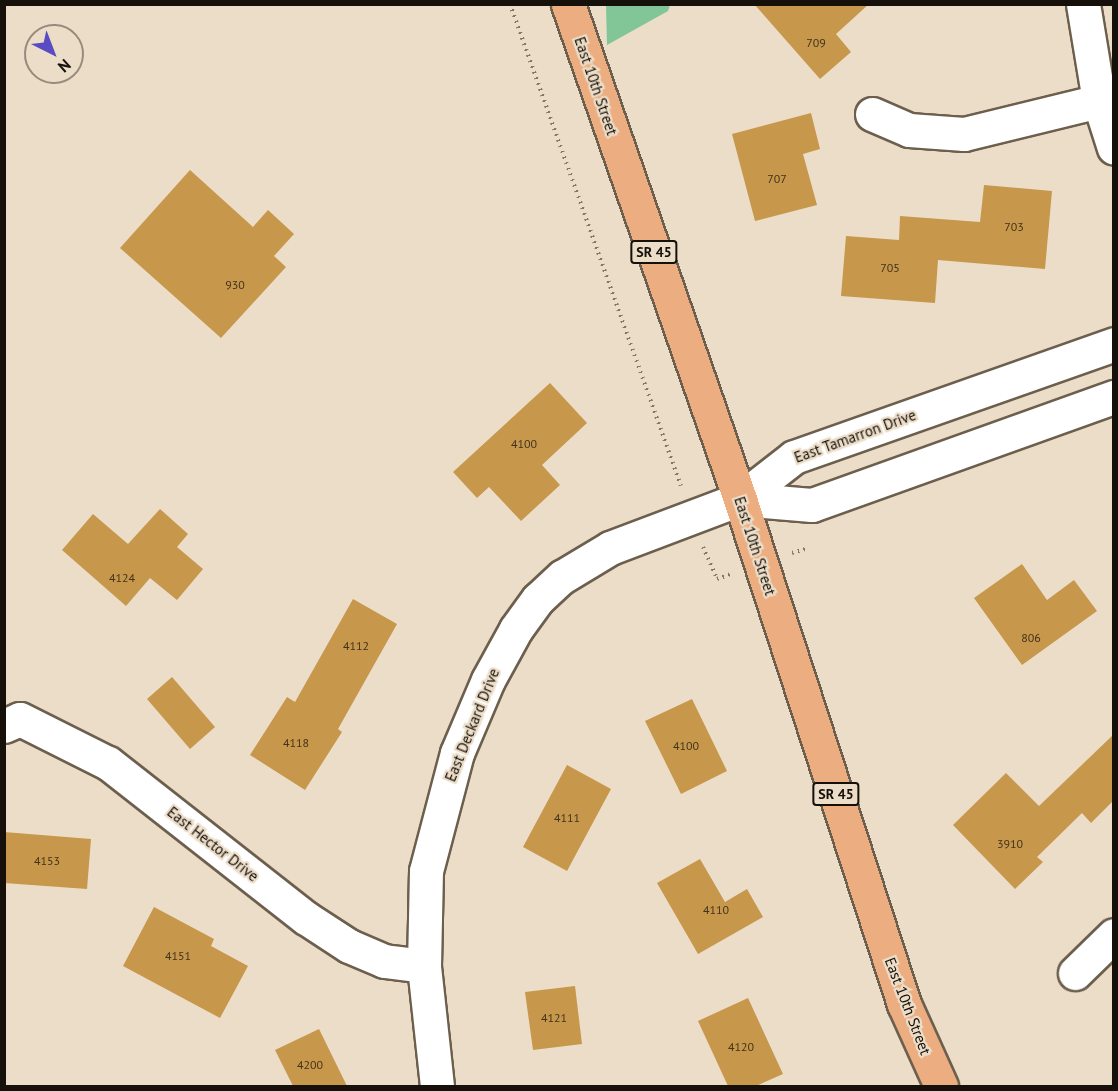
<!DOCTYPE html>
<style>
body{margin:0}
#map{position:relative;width:1118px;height:1091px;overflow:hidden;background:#ecddc8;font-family:"PT Sans",sans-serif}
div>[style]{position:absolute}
.green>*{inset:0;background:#82c596}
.building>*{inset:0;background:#c7974c}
.path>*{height:4px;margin-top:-2px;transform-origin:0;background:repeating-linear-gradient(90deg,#82786a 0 1.5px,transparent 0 6px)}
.roads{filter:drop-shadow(2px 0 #6c5f4d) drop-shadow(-2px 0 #6c5f4d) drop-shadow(0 2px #6c5f4d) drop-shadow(0 -2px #6c5f4d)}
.minor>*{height:33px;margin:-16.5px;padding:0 16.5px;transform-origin:16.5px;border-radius:16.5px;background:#fff}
.major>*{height:33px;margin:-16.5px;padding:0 16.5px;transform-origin:16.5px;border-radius:16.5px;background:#ecae80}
span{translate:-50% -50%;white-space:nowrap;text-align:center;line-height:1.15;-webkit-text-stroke:4.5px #ecddc8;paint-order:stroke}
.number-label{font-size:12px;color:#42321a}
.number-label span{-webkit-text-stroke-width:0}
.shield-label span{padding:2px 4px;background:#ecddc8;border:2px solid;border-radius:4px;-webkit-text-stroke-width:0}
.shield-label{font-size:14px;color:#151009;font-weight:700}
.street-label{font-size:15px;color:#151009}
.frame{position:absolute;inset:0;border:6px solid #151009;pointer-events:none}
.north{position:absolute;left:24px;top:24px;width:60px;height:60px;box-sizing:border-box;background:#ecddc8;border:2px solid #968b7c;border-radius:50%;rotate:138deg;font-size:16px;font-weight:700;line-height:24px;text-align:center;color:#151009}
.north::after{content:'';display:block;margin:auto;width:21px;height:27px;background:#584bc3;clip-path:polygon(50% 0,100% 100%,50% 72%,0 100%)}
</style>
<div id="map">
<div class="green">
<div style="clip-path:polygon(606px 5px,606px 4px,670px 5px,668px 11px,607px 45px)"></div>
</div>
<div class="building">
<div style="clip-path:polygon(754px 4px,869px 4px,836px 34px,851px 52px,820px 79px)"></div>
<div style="clip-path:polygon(811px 113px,820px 149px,803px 154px,817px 205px,755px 221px,732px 134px)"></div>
<div style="clip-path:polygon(190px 170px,253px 227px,268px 210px,294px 234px,274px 256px,286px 267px,221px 338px,120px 248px)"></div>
<div style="clip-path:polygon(984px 185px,1052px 191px,1045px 269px,938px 260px,935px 303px,841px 296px,846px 236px,899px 240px,900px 216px,980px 222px)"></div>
<div style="clip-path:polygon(550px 383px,587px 423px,542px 465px,560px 485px,521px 521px,489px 487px,477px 498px,453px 472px)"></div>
<div style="clip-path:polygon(160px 509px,188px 534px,177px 547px,203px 569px,177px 600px,150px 578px,126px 606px,62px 550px,93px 514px,128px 544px)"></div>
<div style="clip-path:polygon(1022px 564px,1047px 600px,1074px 580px,1097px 611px,1022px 665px,974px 598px)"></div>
<div style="clip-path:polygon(353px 599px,397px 624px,338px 729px,342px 732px,305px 790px,250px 755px,287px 697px,295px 702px)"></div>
<div style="clip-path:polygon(172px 677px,215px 727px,190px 749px,147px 699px)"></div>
<div style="clip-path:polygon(692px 699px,727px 771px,681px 794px,645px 721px)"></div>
<div style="clip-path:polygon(1113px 735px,1113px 801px,1091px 823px,1082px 813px,1037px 857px,1043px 862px,1015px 889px,953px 825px,1006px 773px,1039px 806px)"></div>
<div style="clip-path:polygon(567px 765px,611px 789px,567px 871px,523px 847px)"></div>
<div style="clip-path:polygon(4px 832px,91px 839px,87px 889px,4px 883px)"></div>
<div style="clip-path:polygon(700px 859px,725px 902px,747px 889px,763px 917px,698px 954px,657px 883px)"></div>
<div style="clip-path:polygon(154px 907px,214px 939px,211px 946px,248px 966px,220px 1018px,123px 966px)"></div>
<div style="clip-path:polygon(575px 986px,582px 1044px,533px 1050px,525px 992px)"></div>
<div style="clip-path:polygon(748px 998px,783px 1074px,756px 1086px,728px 1086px,698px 1021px)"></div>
<div style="clip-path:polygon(319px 1029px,347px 1086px,293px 1086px,275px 1050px)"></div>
</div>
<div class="path">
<div style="left:510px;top:4px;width:511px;rotate:70.47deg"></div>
<div style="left:703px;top:547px;width:35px;rotate:66deg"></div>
<div style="left:717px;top:579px;width:15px;rotate:-20deg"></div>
<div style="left:792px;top:553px;width:14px;rotate:-17deg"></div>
</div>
<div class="roads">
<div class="minor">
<div style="left:1083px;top:4px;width:98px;rotate:80.6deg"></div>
<div style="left:1099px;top:101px;width:16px;rotate:-18deg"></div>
<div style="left:872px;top:114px;width:40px;rotate:23.4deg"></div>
<div style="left:909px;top:130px;width:55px;rotate:4.2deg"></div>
<div style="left:964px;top:134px;width:139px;rotate:-13.7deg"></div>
<div style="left:1099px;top:101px;width:49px;rotate:72.3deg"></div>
<div style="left:740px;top:499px;width:72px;rotate:4.8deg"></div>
<div style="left:812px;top:505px;width:321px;rotate:-19.7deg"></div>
<div style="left:4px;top:726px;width:17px;rotate:-24deg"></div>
<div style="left:20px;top:719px;width:98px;rotate:26.6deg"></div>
<div style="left:108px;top:763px;width:251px;rotate:38.1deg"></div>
<div style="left:306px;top:918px;width:51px;rotate:33.1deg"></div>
<div style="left:349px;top:946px;width:38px;rotate:23deg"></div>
<div style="left:384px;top:961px;width:40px;rotate:7.1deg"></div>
<div style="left:1075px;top:973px;width:54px;rotate:-44.3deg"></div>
<div style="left:437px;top:1086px;width:121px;rotate:-96.2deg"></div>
<div style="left:424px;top:966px;width:95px;rotate:-88.8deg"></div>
<div style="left:426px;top:871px;width:122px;rotate:-75.3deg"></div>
<div style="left:457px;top:753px;width:79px;rotate:-67deg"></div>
<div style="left:488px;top:680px;width:58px;rotate:-61.2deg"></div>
<div style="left:516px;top:629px;width:37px;rotate:-54deg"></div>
<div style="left:538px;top:599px;width:33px;rotate:-43deg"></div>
<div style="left:562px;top:577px;width:56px;rotate:-31.1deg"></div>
<div style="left:610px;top:548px;width:139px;rotate:-20.7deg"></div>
<div style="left:740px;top:499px;width:68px;rotate:-37.9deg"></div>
<div style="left:794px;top:457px;width:339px;rotate:-19.4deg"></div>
</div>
<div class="major">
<div style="left:568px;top:4px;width:524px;rotate:70.84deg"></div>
<div style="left:740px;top:499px;width:531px;rotate:72.01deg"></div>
<div style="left:904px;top:1004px;width:90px;rotate:65.7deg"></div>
</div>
</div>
<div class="number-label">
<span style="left:816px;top:43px">709</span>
<span style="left:777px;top:179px">707</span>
<span style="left:1014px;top:227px">703</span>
<span style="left:890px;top:268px">705</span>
<span style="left:235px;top:285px">930</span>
<span style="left:524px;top:444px">4100</span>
<span style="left:122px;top:578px">4124</span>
<span style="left:1031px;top:638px">806</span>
<span style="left:356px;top:646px">4112</span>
<span style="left:296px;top:743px">4118</span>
<span style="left:686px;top:746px">4100</span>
<span style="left:567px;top:818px">4111</span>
<span style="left:1010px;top:844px">3910</span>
<span style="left:47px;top:861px">4153</span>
<span style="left:716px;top:910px">4110</span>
<span style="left:178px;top:956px">4151</span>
<span style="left:554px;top:1018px">4121</span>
<span style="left:741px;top:1047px">4120</span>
<span style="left:310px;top:1065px">4200</span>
</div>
<div class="shield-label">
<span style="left:654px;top:252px">SR 45</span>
<span style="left:836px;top:794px">SR 45</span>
</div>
<div class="street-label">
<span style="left:596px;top:86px;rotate:71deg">East 10th Street</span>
<span style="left:855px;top:436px;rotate:-20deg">East Tamarron Drive</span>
<span style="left:755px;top:546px;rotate:72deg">East 10th Street</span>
<span style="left:472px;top:725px;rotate:-68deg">East Deckard Drive</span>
<span style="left:213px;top:844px;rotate:38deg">East Hector Drive</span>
<span style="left:908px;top:1006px;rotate:69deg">East 10th Street</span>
</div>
<div class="frame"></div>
<div class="north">N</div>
</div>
